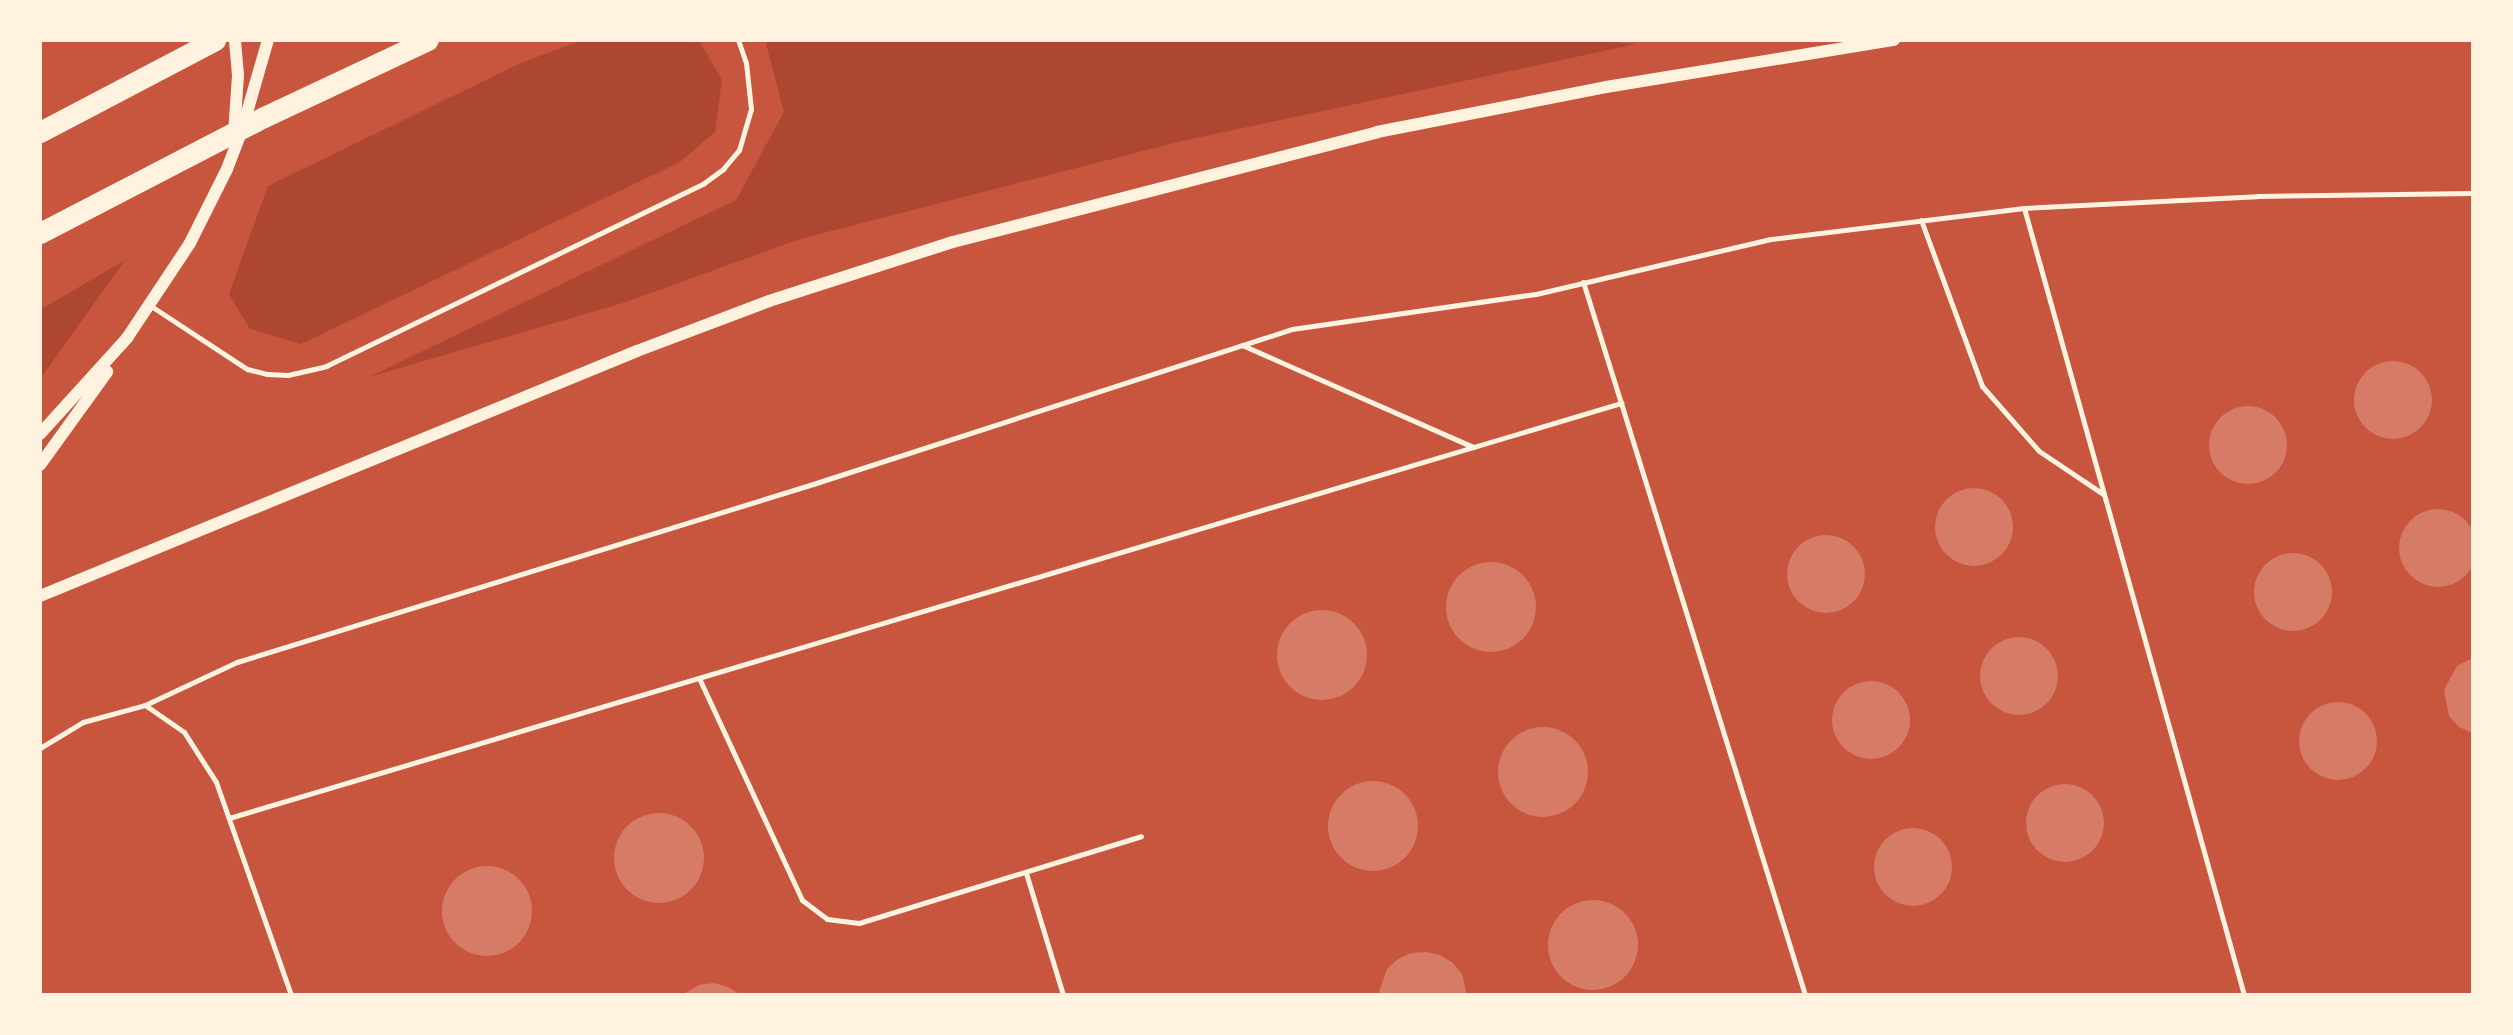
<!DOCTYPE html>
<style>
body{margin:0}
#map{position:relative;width:2513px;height:1035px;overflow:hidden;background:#c8553d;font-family:"Noto Sans",sans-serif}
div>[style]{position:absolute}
.green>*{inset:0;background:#ae4732}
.building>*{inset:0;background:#d67c66}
.round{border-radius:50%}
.service>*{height:5px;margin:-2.5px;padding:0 2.5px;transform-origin:2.5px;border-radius:2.5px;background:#fff3e0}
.tertiary>*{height:12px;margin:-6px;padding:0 6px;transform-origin:6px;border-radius:6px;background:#fff3e0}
.motorway>*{height:21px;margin:-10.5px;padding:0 10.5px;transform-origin:10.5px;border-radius:10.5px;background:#fff3e0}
span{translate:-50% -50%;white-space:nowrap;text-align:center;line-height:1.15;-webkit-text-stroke:5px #fff3e0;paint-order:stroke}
.frame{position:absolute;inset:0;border:42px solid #fff3e0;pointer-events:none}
</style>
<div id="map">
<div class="green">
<div style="clip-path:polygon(582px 40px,699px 40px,722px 80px,715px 132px,680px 162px,301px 344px,250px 329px,229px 294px,268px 186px,521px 63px)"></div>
<div style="clip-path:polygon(765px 40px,1585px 40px,1637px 44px,1182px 141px,800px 239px,623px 303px,369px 377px,736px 200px,784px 112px)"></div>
<div style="clip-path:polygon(125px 260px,40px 379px,40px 310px)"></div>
</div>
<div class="building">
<div class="round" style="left:2354px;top:361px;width:78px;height:78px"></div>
<div class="round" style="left:2209px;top:406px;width:78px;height:78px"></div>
<div class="round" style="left:1935px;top:488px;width:78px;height:78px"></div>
<div class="round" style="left:2399px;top:509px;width:78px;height:78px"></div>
<div class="round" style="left:1787px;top:535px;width:78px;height:78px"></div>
<div class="round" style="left:2254px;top:553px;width:78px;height:78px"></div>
<div class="round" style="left:1446px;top:562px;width:90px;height:90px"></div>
<div class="round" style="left:1277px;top:610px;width:90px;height:90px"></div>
<div class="round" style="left:1980px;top:637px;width:78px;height:78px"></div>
<div style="clip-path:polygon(2473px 658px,2473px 733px,2459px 727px,2449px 716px,2444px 690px,2457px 666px)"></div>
<div class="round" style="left:1832px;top:681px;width:78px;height:78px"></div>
<div class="round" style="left:2299px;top:702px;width:78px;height:78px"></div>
<div class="round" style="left:1498px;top:727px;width:90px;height:90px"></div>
<div class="round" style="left:1328px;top:781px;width:90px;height:90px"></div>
<div class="round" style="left:2026px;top:784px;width:78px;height:78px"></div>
<div class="round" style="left:614px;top:813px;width:90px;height:90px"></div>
<div class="round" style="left:1874px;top:828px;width:78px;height:78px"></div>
<div class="round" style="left:442px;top:866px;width:90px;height:90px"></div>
<div class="round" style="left:1548px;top:900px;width:90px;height:90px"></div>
<div style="clip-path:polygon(1427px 952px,1440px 955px,1453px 963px,1462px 974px,1467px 995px,1378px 995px,1387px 969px,1398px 959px,1411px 953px)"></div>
<div style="clip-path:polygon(714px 983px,728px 987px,741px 995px,682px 995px,699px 985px)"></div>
</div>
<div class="service">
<div style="left:2024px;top:208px;width:817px;rotate:74.38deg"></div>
<div style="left:1921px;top:220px;width:177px;rotate:69.8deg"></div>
<div style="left:1982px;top:386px;width:86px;rotate:48.8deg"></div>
<div style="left:2039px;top:451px;width:77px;rotate:33.9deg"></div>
<div style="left:151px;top:306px;width:115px;rotate:33.3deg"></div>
<div style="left:247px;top:369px;width:21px;rotate:14deg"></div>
<div style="left:267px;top:374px;width:21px;rotate:3deg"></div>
<div style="left:288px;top:375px;width:39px;rotate:-13deg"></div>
<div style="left:326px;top:366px;width:420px;rotate:-25.8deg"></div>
<div style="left:704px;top:183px;width:24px;rotate:-36deg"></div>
<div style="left:723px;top:169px;width:25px;rotate:-50deg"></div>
<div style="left:739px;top:150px;width:43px;rotate:-73.7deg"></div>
<div style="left:751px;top:109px;width:46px;rotate:-96.2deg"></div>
<div style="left:746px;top:63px;width:24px;rotate:-109deg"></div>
<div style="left:1242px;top:345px;width:253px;rotate:23.8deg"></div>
<div style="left:1621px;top:403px;width:620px;rotate:72.73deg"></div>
<div style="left:699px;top:678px;width:245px;rotate:65.1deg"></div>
<div style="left:802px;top:900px;width:31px;rotate:37deg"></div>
<div style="left:827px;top:919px;width:32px;rotate:7deg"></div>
<div style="left:859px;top:923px;width:295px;rotate:-17.1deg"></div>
<div style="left:145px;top:705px;width:102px;rotate:-25.1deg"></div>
<div style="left:237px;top:662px;width:603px;rotate:-17.17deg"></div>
<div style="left:813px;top:484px;width:503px;rotate:-17.93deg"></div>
<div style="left:1292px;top:329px;width:246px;rotate:-8.2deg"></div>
<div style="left:1536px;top:294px;width:241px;rotate:-13.2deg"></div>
<div style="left:1771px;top:239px;width:255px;rotate:-7deg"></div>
<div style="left:2024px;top:208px;width:233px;rotate:-2.9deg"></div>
<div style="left:2257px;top:196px;width:216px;rotate:-0.8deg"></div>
<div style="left:40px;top:748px;width:50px;rotate:-31.2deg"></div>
<div style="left:83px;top:722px;width:64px;rotate:-15.3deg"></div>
<div style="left:145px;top:705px;width:47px;rotate:34.7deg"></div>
<div style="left:184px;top:732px;width:59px;rotate:57.4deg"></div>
<div style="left:216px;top:782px;width:226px;rotate:70.6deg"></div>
<div style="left:229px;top:818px;width:1453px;rotate:-16.6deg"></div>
<div style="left:1621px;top:403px;width:127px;rotate:-107.4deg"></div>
<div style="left:1026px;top:873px;width:127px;rotate:73.1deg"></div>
</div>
<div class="tertiary">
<div style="left:234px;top:134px;width:59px;rotate:-86.1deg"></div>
<div style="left:238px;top:75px;width:35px;rotate:-95deg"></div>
<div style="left:40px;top:434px;width:130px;rotate:-47.8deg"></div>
<div style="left:127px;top:338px;width:114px;rotate:-56.4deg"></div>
<div style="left:190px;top:243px;width:83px;rotate:-63.4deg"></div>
<div style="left:227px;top:169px;width:42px;rotate:-69deg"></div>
<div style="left:242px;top:130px;width:94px;rotate:-73.9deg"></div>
<div style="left:40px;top:465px;width:115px;rotate:-54.2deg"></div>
<div style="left:40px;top:596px;width:645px;rotate:-22.31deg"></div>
<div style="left:637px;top:351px;width:141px;rotate:-20.7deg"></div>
<div style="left:769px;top:301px;width:193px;rotate:-17.8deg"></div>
<div style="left:953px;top:242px;width:438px;rotate:-14.5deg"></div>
<div style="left:1377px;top:132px;width:233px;rotate:-11.1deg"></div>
<div style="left:1606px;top:87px;width:292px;rotate:-9.3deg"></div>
</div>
<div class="motorway">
<div style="left:40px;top:132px;width:198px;rotate:-27.7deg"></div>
<div style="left:40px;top:233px;width:252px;rotate:-27.4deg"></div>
<div style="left:264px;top:117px;width:181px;rotate:-25.2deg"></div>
</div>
<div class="frame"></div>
</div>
